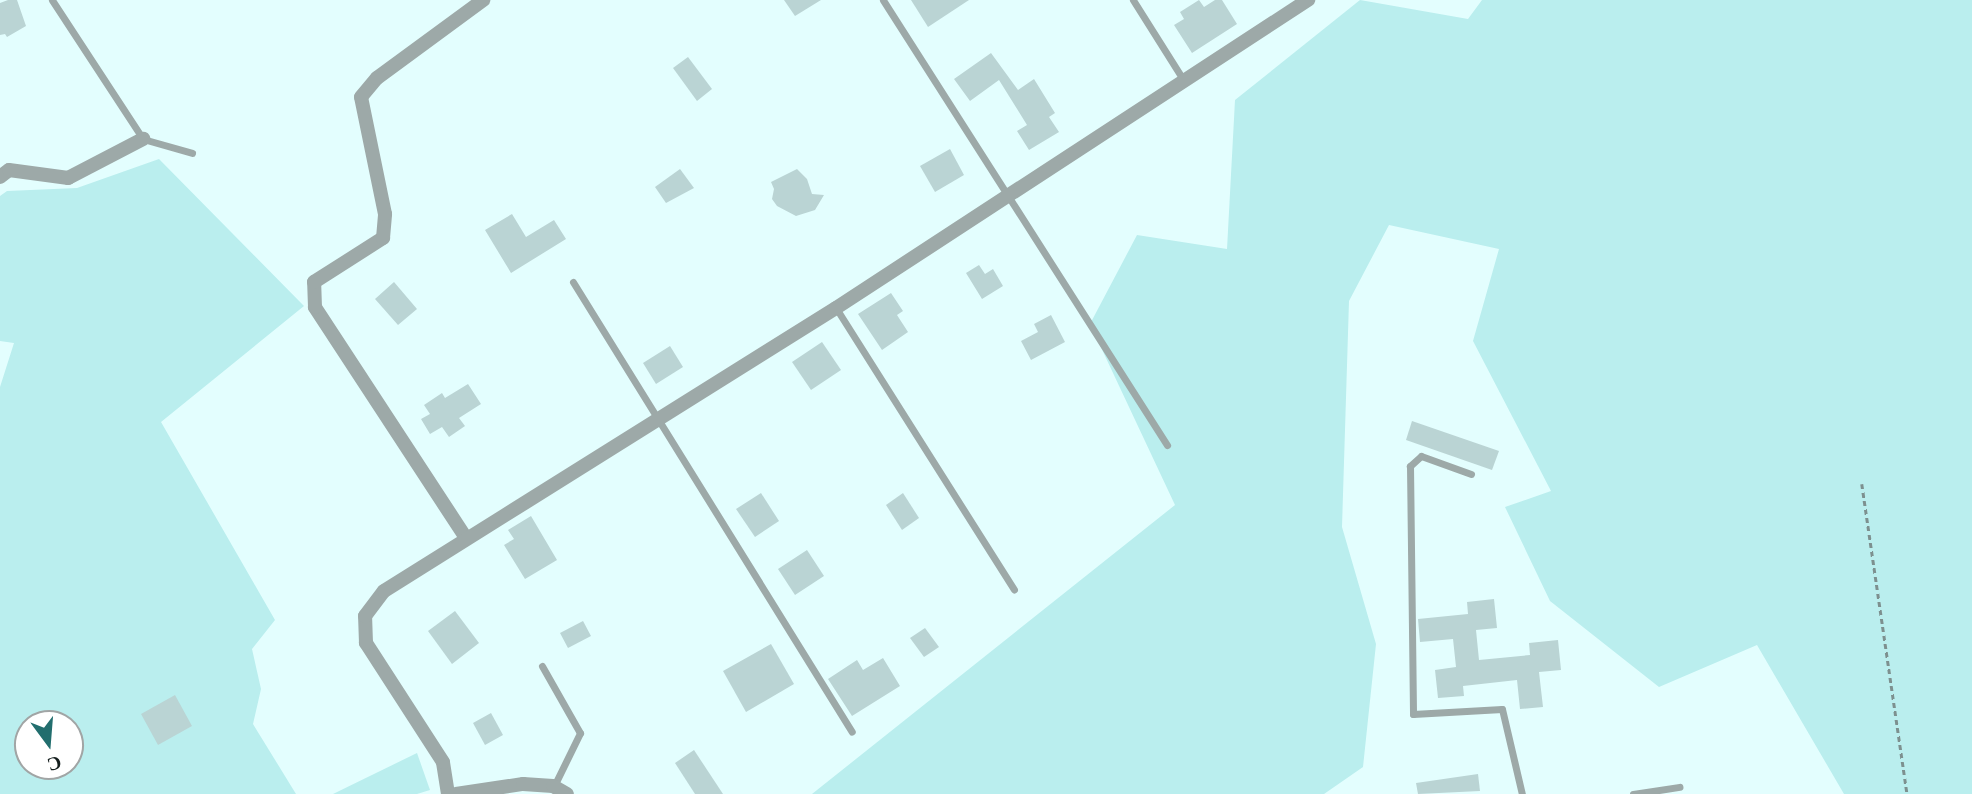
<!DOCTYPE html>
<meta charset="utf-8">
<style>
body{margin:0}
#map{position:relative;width:1972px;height:794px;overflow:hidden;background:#e3fefe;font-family:Georgia,serif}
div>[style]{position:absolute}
.green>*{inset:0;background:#baeeee}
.building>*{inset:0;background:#bad4d4}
.path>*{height:2.5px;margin-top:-1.25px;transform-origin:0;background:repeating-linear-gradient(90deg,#7d908f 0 5px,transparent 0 8.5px)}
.lane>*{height:7px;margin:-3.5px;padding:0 3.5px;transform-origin:3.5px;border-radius:3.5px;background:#9da9a8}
.street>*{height:14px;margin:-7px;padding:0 7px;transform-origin:7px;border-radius:7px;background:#9da9a8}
span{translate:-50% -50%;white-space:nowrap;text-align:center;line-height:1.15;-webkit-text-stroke:6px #fff;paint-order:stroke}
.north{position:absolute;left:14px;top:710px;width:70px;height:70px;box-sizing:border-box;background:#fff;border:2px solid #a1a5a5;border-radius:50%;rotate:164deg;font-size:19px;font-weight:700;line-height:28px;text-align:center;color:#141e1d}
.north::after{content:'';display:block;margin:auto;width:24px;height:32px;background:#226e6e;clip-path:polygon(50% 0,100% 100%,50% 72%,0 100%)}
</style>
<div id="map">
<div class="green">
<div style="clip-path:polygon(1360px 0,1468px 19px,1482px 0,1972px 0,1972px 794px,1844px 794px,1757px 645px,1659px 687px,1550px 601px,1505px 507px,1551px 491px,1473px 341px,1499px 249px,1389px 225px,1349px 301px,1342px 527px,1376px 644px,1363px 767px,1324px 794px,812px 794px,1175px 505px,1090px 324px,1137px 235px,1227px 249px,1235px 100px)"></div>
<div style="clip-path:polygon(evenodd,159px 159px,304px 306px,161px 422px,275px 620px,252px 649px,261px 689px,253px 724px,296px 794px,0 794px,0 387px,14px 343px,0 341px,0 196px,7px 191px,77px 188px,159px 159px,28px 724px,70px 724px,70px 766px,28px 766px,28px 724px)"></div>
<div style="clip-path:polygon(417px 753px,430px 790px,417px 794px,333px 794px)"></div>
</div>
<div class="building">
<div style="clip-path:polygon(8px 0,17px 0,26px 26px,7px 37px,5px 34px,0 35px,0 3px)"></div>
<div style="clip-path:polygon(784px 0,821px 0,795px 16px)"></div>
<div style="clip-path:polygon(911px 0,969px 0,928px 27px)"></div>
<div style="clip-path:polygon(1199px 0,1204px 7px,1215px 0,1222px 0,1237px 24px,1192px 53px,1174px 25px,1184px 19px,1180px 12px)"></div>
<div style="clip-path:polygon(991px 53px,1018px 90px,1034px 79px,1055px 113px,1049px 117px,1059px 132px,1029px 150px,1017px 131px,1027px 125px,999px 80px,970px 101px,954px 79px)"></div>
<div style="clip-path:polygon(688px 57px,712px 89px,697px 101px,673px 68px)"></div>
<div style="clip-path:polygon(950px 149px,964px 175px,935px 192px,920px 166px)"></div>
<div style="clip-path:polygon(680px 169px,694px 188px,666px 203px,655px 187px)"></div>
<div style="clip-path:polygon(797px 169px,807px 179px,812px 194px,824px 195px,815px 210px,796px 216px,777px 206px,772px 199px,774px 189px,771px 182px)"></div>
<div style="clip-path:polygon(512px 214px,526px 237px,554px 220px,566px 239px,511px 273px,485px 230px)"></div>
<div style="clip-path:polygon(979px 265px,985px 274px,993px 269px,1003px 286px,982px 299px,966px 273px)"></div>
<div style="clip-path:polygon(394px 282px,417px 309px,398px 325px,375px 299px)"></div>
<div style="clip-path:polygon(891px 293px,903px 311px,897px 315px,908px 332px,882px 350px,858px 314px)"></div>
<div style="clip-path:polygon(1051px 315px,1065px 342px,1031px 360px,1021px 341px,1038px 332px,1034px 324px)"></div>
<div style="clip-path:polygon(822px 342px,841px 370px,811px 390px,792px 362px)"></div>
<div style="clip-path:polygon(670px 346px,683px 367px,656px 384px,643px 363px)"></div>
<div style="clip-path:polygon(468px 384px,481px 404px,459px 418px,465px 426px,449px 437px,442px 427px,430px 434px,421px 419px,430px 414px,424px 405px,442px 393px,445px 398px)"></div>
<div style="clip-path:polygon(1412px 421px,1499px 451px,1492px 470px,1406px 440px)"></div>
<div style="clip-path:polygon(761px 493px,779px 521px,755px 537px,736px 509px)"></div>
<div style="clip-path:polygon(903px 493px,919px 518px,902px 530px,886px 505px)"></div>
<div style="clip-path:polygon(531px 516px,557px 560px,525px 579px,504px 545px,514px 539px,508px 530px)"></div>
<div style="clip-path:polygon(807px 550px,824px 576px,795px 595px,778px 569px)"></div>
<div style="clip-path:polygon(1494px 599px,1497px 628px,1476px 630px,1479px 660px,1530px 655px,1529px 643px,1558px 640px,1561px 670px,1539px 672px,1543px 707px,1520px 709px,1517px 680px,1463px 686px,1464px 696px,1438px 698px,1435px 670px,1456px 667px,1453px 639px,1420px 642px,1418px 619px,1468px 614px,1467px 602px)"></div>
<div style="clip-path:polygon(455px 611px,479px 643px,452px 664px,428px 631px)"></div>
<div style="clip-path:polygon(583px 621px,591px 636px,568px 648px,560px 633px)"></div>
<div style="clip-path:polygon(925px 628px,939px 647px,924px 657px,910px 638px)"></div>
<div style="clip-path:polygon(771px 644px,794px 684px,746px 712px,723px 671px)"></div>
<div style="clip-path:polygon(883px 658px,900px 686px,852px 716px,828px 679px,857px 660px,863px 670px)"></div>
<div style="clip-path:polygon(175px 695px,192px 726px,158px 745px,141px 714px)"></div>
<div style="clip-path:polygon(491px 713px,503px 735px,485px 745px,473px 723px)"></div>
<div style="clip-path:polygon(694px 750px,723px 794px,695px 794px,675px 763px)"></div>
<div style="clip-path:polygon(1478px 774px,1480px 791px,1418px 794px,1416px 783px)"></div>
</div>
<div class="path">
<div style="left:1862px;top:484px;width:313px;rotate:81.7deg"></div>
</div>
<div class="lane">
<div style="left:52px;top:0;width:166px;rotate:56.8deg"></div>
<div style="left:143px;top:139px;width:51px;rotate:15.9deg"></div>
<div style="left:883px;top:0;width:528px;rotate:57.45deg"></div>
<div style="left:1133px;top:0;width:96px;rotate:57.8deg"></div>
<div style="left:573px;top:282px;width:529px;rotate:58.2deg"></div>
<div style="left:836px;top:308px;width:333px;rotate:57.7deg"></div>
<div style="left:1471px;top:474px;width:53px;rotate:-160.2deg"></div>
<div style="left:1421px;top:456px;width:15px;rotate:138deg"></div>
<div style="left:1410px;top:466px;width:248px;rotate:89.3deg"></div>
<div style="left:1413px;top:714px;width:89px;rotate:-3.2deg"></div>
<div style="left:1502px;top:709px;width:87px;rotate:76.8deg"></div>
<div style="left:542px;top:666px;width:77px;rotate:60.4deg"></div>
<div style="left:580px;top:733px;width:59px;rotate:116.1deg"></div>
<div style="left:1633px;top:794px;width:47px;rotate:-8.7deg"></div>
</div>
<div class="street">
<div style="left:0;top:177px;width:11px;rotate:-38deg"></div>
<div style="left:9px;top:170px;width:60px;rotate:7.7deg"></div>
<div style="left:68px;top:178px;width:85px;rotate:-27.5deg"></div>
<div style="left:466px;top:538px;width:276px;rotate:-123.2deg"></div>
<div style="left:315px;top:307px;width:25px;rotate:-92deg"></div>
<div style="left:314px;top:282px;width:82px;rotate:-32.5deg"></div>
<div style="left:383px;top:238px;width:24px;rotate:-85deg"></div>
<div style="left:385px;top:214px;width:119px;rotate:-101.6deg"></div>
<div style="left:361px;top:97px;width:25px;rotate:-50deg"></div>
<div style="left:377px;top:78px;width:132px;rotate:-36.3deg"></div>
<div style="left:448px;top:794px;width:32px;rotate:-99deg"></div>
<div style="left:443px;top:762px;width:142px;rotate:-122.9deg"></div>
<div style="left:366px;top:643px;width:27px;rotate:-92deg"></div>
<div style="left:365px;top:616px;width:31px;rotate:-53deg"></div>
<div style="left:384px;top:591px;width:533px;rotate:-32.05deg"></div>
<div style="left:836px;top:308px;width:564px;rotate:-33.13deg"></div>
<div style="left:456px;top:794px;width:68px;rotate:-8.5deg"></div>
<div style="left:523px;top:784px;width:30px;rotate:4deg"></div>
<div style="left:553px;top:786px;width:16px;rotate:30deg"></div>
</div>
<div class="north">С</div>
</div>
